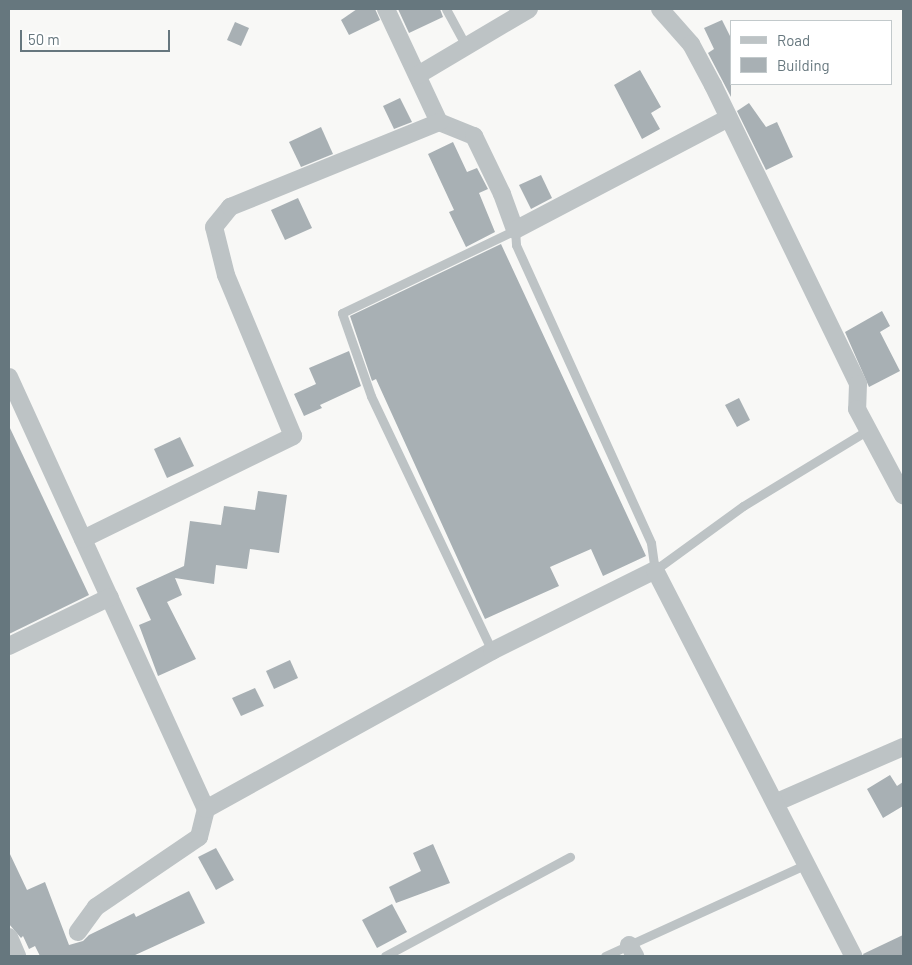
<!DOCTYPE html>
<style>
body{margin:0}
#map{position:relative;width:912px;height:965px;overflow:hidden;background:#f8f8f6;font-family:Barlow,sans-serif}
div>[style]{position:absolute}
.building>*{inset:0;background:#a8b0b4}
.service>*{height:9px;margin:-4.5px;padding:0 4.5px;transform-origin:4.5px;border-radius:4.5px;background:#bdc3c5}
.minor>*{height:18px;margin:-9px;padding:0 9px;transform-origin:9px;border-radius:9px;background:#bdc3c5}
span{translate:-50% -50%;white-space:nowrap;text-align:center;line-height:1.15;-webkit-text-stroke:5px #fff;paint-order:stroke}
.frame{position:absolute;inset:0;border:10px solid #66777e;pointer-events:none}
.legend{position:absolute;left:730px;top:20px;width:162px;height:65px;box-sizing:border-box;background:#fff;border:1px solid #c2c9cb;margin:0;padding:6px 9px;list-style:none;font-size:15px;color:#66777e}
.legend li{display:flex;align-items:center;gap:10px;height:25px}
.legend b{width:25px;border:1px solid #c2c9cb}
.scale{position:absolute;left:20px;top:30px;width:150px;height:22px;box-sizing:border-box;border:2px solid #66777e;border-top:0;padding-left:6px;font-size:15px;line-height:18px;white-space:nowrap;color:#66777e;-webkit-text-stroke:4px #fff;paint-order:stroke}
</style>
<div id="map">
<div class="building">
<div style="clip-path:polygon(357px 9px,375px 9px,380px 20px,349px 35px,341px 20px)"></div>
<div style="clip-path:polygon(398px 9px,440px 9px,443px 17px,409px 33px)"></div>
<div style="clip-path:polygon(722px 20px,731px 38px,731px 97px,708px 53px,714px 49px,704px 28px)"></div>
<div style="clip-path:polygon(235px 22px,249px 28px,241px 46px,227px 40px)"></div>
<div style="clip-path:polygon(640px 70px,661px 107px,651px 113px,660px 129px,642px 139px,614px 85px)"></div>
<div style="clip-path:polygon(400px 98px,412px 122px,394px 129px,383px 106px)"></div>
<div style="clip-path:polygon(749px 103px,766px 127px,777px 122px,793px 157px,766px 170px,737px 111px)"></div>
<div style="clip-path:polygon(321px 127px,333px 154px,301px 167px,289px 142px)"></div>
<div style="clip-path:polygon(453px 142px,467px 172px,477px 168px,488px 189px,479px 193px,495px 232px,466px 247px,449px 212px,454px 210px,428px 154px)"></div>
<div style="clip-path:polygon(541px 175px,552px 198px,531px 209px,519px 185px)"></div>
<div style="clip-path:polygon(298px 198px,312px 228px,285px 240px,271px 210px)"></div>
<div style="clip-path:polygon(501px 244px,646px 556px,603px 576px,591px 549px,550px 567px,559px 586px,485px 619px,376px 379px,372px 381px,350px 316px)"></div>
<div style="clip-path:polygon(882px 311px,890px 326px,880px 332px,900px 371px,869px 387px,845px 332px)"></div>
<div style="clip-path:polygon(349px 351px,361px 386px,320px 405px,322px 408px,304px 416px,294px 394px,316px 384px,309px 368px)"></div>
<div style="clip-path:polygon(739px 398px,750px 420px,737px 427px,725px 405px)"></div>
<div style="clip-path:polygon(9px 426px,89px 595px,9px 634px)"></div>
<div style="clip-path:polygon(180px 437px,194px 466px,167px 478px,154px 449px)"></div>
<div style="clip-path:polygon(258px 491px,287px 495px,279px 553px,250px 549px,247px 569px,216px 565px,214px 584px,175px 578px,182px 595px,167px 602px,196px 659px,158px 676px,139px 625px,151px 620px,136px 588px,184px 566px,190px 521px,221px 525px,224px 506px,255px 510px)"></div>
<div style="clip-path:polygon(290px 660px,298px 678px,274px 689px,266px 671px)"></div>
<div style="clip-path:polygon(255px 688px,264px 706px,241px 716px,232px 698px)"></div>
<div style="clip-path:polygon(890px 775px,897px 786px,903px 782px,903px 806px,883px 818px,867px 789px)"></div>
<div style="clip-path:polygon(433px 844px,450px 883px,396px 903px,389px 887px,421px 871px,413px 853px)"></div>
<div style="clip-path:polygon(216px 848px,234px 880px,216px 890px,198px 857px)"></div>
<div style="clip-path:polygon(9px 852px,27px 890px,45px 882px,69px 945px,83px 941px,89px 935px,134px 913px,136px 917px,189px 891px,205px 923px,133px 956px,40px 956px,35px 946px,29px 949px,23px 936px,21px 938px,9px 924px)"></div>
<div style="clip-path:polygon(392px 904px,407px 932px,377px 948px,362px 920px)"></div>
<div style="clip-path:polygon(903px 935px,903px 956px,864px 956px,863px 954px)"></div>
</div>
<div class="service">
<div style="left:446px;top:9px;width:42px;rotate:61.6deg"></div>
<div style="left:492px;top:651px;width:282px;rotate:-115.4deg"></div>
<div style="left:371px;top:396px;width:88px;rotate:-109.3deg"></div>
<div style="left:342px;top:313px;width:192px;rotate:-25.6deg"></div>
<div style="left:515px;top:230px;width:15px;rotate:86deg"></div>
<div style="left:516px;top:245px;width:327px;rotate:65.6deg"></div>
<div style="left:651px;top:543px;width:27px;rotate:82deg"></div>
<div style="left:655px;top:570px;width:109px;rotate:-36deg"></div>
<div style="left:743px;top:506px;width:146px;rotate:-31.3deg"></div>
<div style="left:385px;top:956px;width:210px;rotate:-28.2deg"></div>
<div style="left:605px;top:956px;width:222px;rotate:-24.5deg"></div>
</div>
<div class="minor">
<div style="left:386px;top:9px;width:125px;rotate:64.9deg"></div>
<div style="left:439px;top:122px;width:38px;rotate:22deg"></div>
<div style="left:474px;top:136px;width:64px;rotate:64.2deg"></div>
<div style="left:502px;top:194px;width:38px;rotate:70deg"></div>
<div style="left:515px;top:230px;width:241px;rotate:-27.7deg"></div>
<div style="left:660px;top:9px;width:47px;rotate:48.5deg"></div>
<div style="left:691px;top:44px;width:47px;rotate:61.8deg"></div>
<div style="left:713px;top:85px;width:332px;rotate:64.1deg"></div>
<div style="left:858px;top:384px;width:25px;rotate:92deg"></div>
<div style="left:857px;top:409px;width:98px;rotate:61.9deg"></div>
<div style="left:418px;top:75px;width:129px;rotate:-30.7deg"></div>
<div style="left:9px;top:377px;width:475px;rotate:65.5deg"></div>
<div style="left:206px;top:809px;width:29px;rotate:104deg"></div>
<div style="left:199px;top:837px;width:125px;rotate:145.8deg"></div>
<div style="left:96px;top:907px;width:31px;rotate:126deg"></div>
<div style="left:83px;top:539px;width:234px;rotate:-26.1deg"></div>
<div style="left:293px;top:436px;width:174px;rotate:-112.6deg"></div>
<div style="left:226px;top:275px;width:49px;rotate:-104deg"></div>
<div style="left:214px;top:227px;width:26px;rotate:-51deg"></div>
<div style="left:230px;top:207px;width:226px;rotate:-22.1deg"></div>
<div style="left:9px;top:646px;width:112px;rotate:-25.9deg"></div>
<div style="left:777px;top:802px;width:137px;rotate:-23.6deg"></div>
<div style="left:206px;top:809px;width:327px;rotate:-28.9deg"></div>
<div style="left:492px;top:651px;width:182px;rotate:-26.4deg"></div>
<div style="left:655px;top:570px;width:434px;rotate:62.8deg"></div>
<div style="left:9px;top:937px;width:21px;rotate:67deg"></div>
<div style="left:629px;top:945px;width:13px;rotate:61deg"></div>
</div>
<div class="frame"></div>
<ul class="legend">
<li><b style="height:6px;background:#bdc3c5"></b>Road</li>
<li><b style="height:14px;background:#a8b0b4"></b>Building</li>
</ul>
<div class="scale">50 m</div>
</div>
